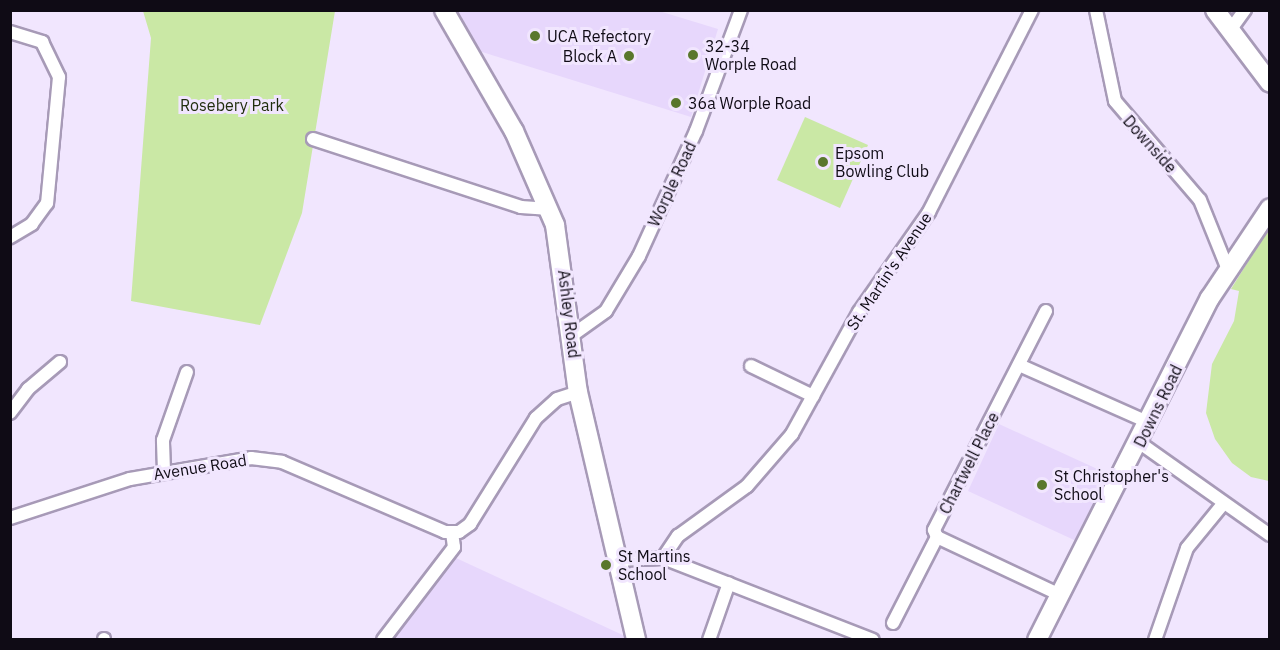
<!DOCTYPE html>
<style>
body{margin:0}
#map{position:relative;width:1280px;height:650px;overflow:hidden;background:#f1e6fe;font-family:"IBM Plex Sans",sans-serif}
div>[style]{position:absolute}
.built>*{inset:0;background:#e7d7fc}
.green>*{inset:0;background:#cae8a5}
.roads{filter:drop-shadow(2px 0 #a79ab7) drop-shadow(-2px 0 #a79ab7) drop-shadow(0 2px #a79ab7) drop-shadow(0 -2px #a79ab7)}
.street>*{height:12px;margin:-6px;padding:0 6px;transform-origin:6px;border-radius:6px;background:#fff}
.secondary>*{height:18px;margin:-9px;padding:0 9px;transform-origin:9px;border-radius:9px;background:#fff}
.dots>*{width:16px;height:16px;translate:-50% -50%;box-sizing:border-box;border:3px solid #f1e6fe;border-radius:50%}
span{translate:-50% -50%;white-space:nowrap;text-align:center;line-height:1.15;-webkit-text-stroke:6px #f1e6fe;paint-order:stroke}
.poi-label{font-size:16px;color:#0f0b15}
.left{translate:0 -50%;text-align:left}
.right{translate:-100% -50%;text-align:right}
.park-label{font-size:16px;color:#212e0e}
.street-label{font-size:16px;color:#0f0b15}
.frame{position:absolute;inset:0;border:12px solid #0f0b15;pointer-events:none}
</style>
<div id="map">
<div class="built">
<div style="clip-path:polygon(456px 11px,659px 11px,718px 29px,691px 117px,479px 51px)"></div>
<div style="clip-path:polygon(999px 424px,1117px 478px,1085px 545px,968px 491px)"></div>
<div style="clip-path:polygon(456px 558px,627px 637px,627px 640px,389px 640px)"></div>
</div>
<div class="green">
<div style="clip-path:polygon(143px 11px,335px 11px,302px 213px,260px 325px,131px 301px,151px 38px)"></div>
<div style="clip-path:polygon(805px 117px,868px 145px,840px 208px,777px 180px)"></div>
<div style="clip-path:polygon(1269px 228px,1269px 481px,1251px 477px,1232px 463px,1215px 439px,1206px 413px,1212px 364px,1234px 321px,1239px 291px,1231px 289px)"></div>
</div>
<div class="roads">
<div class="street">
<div style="left:1096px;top:10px;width:93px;rotate:78.2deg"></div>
<div style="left:1115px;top:101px;width:130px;rotate:49.4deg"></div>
<div style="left:1200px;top:200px;width:72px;rotate:68.1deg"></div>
<div style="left:1231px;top:29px;width:24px;rotate:-54deg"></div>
<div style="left:10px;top:32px;width:34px;rotate:17deg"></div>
<div style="left:42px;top:42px;width:39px;rotate:64deg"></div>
<div style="left:59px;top:77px;width:127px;rotate:95.4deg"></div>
<div style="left:47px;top:203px;width:26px;rotate:126deg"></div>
<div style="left:32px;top:224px;width:26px;rotate:149deg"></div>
<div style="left:313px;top:139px;width:219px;rotate:18.1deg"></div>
<div style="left:521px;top:207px;width:29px;rotate:4deg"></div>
<div style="left:1046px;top:311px;width:246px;rotate:117.1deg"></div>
<div style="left:934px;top:530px;width:8px;rotate:67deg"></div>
<div style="left:937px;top:537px;width:136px;rotate:25.2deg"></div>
<div style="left:571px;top:336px;width:43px;rotate:-35.5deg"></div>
<div style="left:606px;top:311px;width:64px;rotate:-59deg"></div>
<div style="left:639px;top:256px;width:137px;rotate:-65.5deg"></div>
<div style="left:696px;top:131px;width:129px;rotate:-69.6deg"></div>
<div style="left:1019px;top:365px;width:143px;rotate:23.9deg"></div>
<div style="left:751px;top:366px;width:69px;rotate:25.8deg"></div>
<div style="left:10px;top:413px;width:30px;rotate:-53deg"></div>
<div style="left:28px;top:389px;width:42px;rotate:-40.2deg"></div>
<div style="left:1140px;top:443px;width:159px;rotate:35.3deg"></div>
<div style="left:164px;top:471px;width:31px;rotate:-92deg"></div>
<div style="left:163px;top:440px;width:72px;rotate:-70.6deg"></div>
<div style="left:10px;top:518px;width:126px;rotate:-18deg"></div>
<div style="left:130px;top:479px;width:123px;rotate:-9.8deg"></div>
<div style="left:251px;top:458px;width:31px;rotate:7deg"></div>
<div style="left:282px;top:462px;width:177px;rotate:23.2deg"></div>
<div style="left:445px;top:532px;width:14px"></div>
<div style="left:459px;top:532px;width:14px;rotate:-36deg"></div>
<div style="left:470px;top:524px;width:125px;rotate:-58.1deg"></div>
<div style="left:536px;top:418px;width:28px;rotate:-42deg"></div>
<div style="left:557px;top:399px;width:22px;rotate:-18deg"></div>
<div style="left:663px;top:558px;width:27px;rotate:-56deg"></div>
<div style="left:678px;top:536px;width:85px;rotate:-35.9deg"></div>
<div style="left:747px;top:486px;width:69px;rotate:-49.1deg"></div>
<div style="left:792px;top:434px;width:139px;rotate:-61.2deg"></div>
<div style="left:859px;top:312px;width:122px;rotate:-55deg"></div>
<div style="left:929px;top:212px;width:227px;rotate:-63deg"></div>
<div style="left:616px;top:560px;width:47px;rotate:-2.4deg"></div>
<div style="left:663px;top:558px;width:225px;rotate:21.3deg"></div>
<div style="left:893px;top:623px;width:97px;rotate:-62.9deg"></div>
<div style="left:104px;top:640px;width:1px;rotate:-90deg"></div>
<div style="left:383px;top:640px;width:117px;rotate:-52.6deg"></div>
<div style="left:454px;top:547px;width:14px;rotate:-98deg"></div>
<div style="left:709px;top:640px;width:60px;rotate:-70.7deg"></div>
<div style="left:1155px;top:640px;width:97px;rotate:-70.8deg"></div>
<div style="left:1187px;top:548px;width:57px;rotate:-50.7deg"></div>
</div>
<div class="secondary">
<div style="left:444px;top:10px;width:140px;rotate:60deg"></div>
<div style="left:514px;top:131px;width:103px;rotate:66.4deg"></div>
<div style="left:555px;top:225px;width:169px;rotate:82.2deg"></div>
<div style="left:578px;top:392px;width:255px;rotate:76.8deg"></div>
<div style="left:1215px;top:10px;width:91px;rotate:53deg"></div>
<div style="left:1037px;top:640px;width:383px;rotate:-63.2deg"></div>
<div style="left:1210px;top:298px;width:108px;rotate:-56.3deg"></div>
</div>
</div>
<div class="dots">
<div style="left:535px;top:36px;background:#59772c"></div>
<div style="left:693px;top:55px;background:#59772c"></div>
<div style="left:629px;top:56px;background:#59772c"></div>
<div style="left:676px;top:103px;background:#59772c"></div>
<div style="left:823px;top:162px;background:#59772c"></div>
<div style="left:1042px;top:485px;background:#59772c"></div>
<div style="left:606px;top:565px;background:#59772c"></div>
</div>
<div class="poi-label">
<span class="left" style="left:547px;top:36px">UCA Refectory</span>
<span class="left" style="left:705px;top:55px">32-34<br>Worple Road</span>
<span class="right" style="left:617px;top:56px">Block A</span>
<span class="left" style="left:688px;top:103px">36a Worple Road</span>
<span class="left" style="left:835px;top:162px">Epsom<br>Bowling Club</span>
<span class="left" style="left:1054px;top:485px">St Christopher's<br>School</span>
<span class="left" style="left:618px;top:565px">St Martins<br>School</span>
</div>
<div class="park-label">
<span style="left:232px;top:105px">Rosebery Park</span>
</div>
<div class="street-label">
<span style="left:1150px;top:144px;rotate:48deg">Downside</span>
<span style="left:672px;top:184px;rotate:-65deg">Worple Road</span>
<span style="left:889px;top:271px;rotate:-56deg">St. Martin's Avenue</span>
<span style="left:569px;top:314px;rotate:83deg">Ashley Road</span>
<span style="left:1158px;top:406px;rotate:-64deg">Downs Road</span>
<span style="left:969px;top:463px;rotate:-63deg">Chartwell Place</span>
<span style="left:200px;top:467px;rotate:-9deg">Avenue Road</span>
</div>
<div class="frame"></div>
</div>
